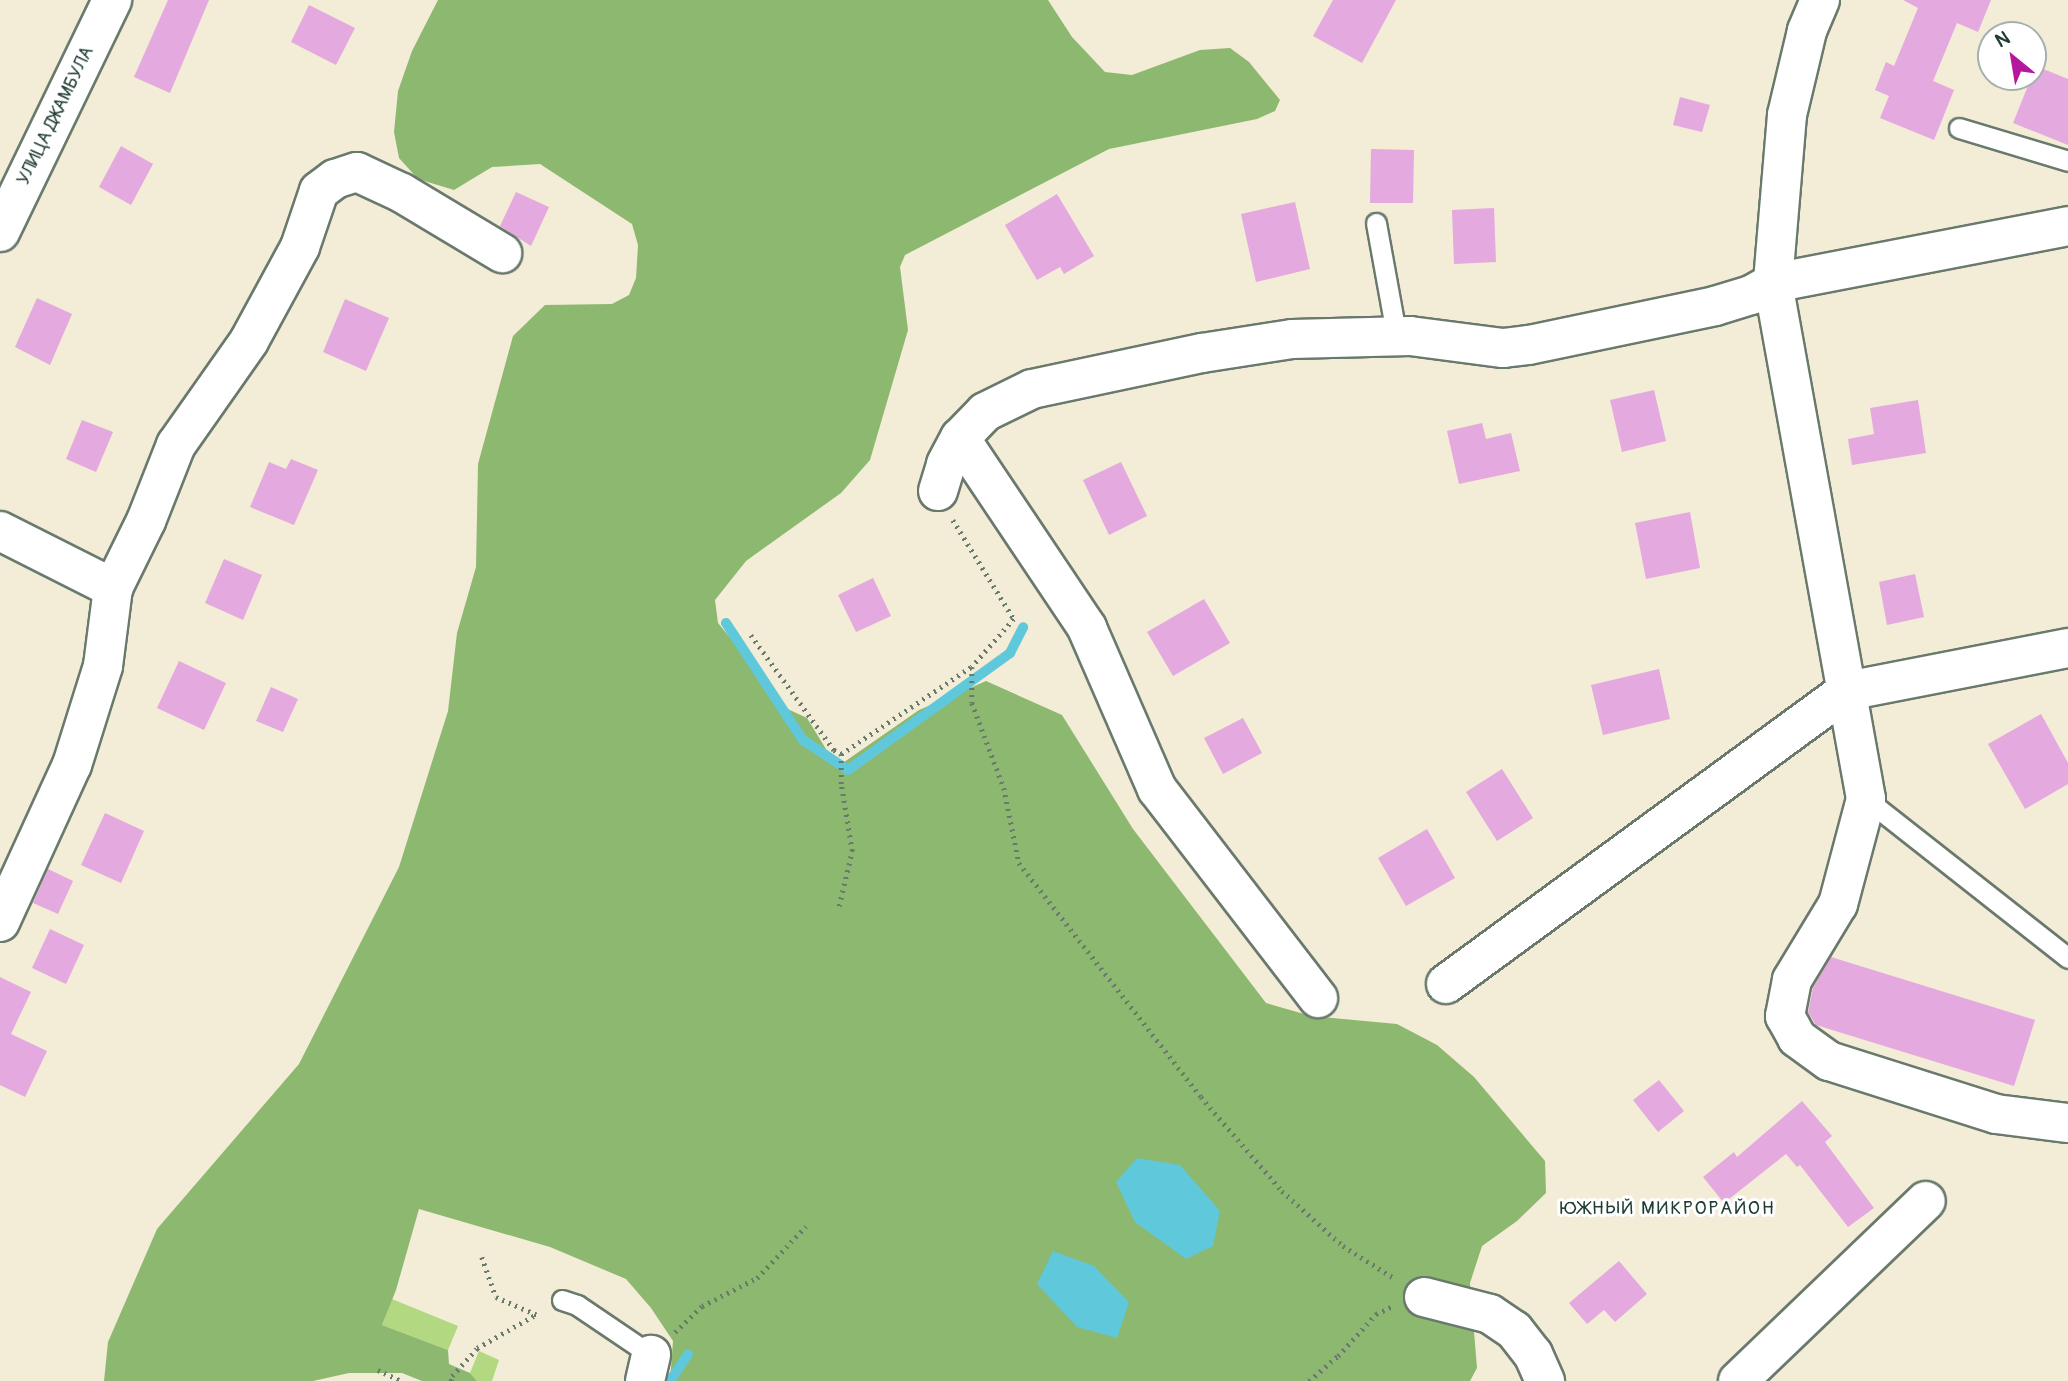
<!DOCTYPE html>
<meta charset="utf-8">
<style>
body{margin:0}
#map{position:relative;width:2068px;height:1381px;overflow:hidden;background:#f3ecd6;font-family:Pangolin,sans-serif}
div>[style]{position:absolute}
.green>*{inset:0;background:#b2d882}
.forest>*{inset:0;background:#8db870}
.water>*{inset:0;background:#5fc8db}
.stream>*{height:10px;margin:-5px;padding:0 5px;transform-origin:5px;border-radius:5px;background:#5fc8db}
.building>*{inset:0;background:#e4a9df}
.path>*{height:4.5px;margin-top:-2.25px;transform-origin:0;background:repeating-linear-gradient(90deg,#697a6d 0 2px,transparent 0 7px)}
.roads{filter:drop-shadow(2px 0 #697a6d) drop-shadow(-2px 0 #697a6d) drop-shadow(0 2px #697a6d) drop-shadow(0 -2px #697a6d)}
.service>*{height:19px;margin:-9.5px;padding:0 9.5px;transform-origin:9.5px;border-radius:9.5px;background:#fff}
.minor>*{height:38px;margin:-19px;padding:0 19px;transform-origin:19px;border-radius:19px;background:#fff}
span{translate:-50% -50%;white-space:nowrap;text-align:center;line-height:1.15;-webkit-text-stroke:6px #fff;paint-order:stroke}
.street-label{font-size:18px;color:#1f3d34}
.neighbourhood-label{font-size:19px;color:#1f3d34;letter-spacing:2px}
.north{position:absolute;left:1977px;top:21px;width:70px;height:70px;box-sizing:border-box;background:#fff;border:2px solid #a5b1ae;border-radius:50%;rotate:330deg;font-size:19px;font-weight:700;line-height:28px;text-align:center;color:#1f3d34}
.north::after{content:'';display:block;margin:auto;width:24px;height:32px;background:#b5179e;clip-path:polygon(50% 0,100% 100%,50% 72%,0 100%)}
</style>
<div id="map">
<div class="green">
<div style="clip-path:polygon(392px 1299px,458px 1326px,448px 1350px,382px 1325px)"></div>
<div style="clip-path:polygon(479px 1351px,499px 1360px,492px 1381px,477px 1381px,470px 1373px)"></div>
</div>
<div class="forest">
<div style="clip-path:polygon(438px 0,1048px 0,1072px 37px,1105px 72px,1132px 75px,1200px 50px,1230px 48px,1249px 62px,1280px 100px,1275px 111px,1257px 119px,1109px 149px,905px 255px,900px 267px,908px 330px,870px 460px,841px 493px,746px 561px,715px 600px,718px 623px,751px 663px,779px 705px,807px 718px,837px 767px,919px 710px,986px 681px,1062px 715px,1133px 829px,1266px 1003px,1311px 1016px,1397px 1024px,1437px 1045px,1474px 1077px,1545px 1161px,1546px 1193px,1517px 1221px,1482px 1246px,1470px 1283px,1477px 1368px,1470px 1381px,670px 1381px,673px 1341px,651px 1308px,626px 1279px,550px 1247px,419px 1209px,396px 1290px,382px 1325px,448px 1350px,449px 1364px,470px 1373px,477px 1381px,422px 1381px,402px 1373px,349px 1373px,313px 1381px,104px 1381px,108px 1342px,157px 1229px,299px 1064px,399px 867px,448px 711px,457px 633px,476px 567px,478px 464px,513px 336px,545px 305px,612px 304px,629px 295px,636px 278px,638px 245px,632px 224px,540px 164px,492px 167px,454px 190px,418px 179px,399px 158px,394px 132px,398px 91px,412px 51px)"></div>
</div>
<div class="water">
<div style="clip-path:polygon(1137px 1158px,1180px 1165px,1220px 1211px,1213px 1246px,1186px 1259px,1135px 1222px,1116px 1182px)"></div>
<div style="clip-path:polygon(1053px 1251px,1094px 1266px,1129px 1302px,1117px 1338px,1077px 1327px,1037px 1284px)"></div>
</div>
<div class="stream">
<div style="left:726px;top:623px;width:140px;rotate:56.7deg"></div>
<div style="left:803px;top:740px;width:54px;rotate:33.7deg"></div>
<div style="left:848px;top:770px;width:200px;rotate:-35.8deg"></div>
<div style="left:1010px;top:653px;width:29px;rotate:-63deg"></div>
<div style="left:670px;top:1381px;width:32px;rotate:-56deg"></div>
</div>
<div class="building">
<div style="clip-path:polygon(168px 0,209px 0,170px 93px,134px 77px)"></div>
<div style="clip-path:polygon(1333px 0,1396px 0,1362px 63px,1313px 36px)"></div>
<div style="clip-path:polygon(1903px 0,1991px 0,1978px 32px,1957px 23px,1933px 81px,1954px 90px,1934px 140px,1880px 118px,1889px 96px,1875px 90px,1886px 62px,1894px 66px,1918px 8px)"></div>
<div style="clip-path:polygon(309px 5px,355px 28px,336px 65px,291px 42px)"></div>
<div style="clip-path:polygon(2036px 66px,2068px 79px,2068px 145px,2013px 123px)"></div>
<div style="clip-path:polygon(1680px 97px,1710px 105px,1702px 132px,1673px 125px)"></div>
<div style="clip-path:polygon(121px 146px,153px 164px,131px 205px,99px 187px)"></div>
<div style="clip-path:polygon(1371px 149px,1414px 150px,1413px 203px,1370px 203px)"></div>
<div style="clip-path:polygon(516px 192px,549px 207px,531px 246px,500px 226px)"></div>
<div style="clip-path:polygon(1057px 194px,1094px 256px,1064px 274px,1060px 267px,1037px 280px,1005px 225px)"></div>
<div style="clip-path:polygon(1295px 202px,1310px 269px,1256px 282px,1241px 214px)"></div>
<div style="clip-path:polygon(1494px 208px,1496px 262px,1454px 264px,1452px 210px)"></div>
<div style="clip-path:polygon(37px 298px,72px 314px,50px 365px,15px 347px)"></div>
<div style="clip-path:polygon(345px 299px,389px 318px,366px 371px,323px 352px)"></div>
<div style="clip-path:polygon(1654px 390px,1666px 441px,1622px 452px,1610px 400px)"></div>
<div style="clip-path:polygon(1918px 400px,1926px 453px,1852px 465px,1848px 439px,1874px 434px,1870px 408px)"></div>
<div style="clip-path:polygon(82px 420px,113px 432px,96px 472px,66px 459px)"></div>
<div style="clip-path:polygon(1482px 423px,1486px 439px,1511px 433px,1520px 471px,1459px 484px,1447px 431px)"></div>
<div style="clip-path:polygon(291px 459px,318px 470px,294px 525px,250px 507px,269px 462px,286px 469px)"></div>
<div style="clip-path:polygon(1121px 462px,1147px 516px,1109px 535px,1083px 480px)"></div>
<div style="clip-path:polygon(1690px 512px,1700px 568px,1646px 579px,1635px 523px)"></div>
<div style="clip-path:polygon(224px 559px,262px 575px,243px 620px,205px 603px)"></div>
<div style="clip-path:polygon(1915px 574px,1924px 617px,1887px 625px,1879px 582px)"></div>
<div style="clip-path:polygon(873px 578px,891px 616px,856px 632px,838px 595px)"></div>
<div style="clip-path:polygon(1204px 599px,1230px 643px,1173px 676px,1147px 632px)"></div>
<div style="clip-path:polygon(179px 661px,226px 683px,204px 730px,157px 708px)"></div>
<div style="clip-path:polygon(1659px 669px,1670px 719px,1603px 735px,1591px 685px)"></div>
<div style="clip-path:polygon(271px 687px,298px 699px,283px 732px,256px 721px)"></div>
<div style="clip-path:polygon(2041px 714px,2068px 763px,2068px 784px,2025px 809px,1988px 744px)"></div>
<div style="clip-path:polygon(1243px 718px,1262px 753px,1223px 774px,1204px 738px)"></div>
<div style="clip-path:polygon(1502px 769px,1533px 818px,1497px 841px,1466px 792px)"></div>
<div style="clip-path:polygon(105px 813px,144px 831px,121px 883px,81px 865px)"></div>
<div style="clip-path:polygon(1427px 829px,1455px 878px,1406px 906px,1378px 858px)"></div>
<div style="clip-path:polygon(48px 869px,73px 881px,58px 914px,33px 903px)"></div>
<div style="clip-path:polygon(50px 929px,84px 945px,66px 984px,32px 968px)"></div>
<div style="clip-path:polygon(1831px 957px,2035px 1020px,2014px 1086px,1816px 1025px,1808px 1012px,1813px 988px)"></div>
<div style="clip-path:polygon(0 977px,31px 992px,11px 1034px,47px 1051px,25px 1097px,0 1085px)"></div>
<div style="clip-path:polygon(1659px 1080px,1684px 1111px,1658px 1132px,1633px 1100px)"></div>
<div style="clip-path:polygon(1802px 1101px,1832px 1136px,1825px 1142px,1874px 1208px,1848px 1227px,1800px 1165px,1797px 1167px,1786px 1154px,1724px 1203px,1703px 1177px,1734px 1152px,1737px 1157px)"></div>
<div style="clip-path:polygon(1619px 1261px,1647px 1294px,1615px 1322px,1604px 1310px,1587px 1324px,1569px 1303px)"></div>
</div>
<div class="path">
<div style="left:953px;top:520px;width:116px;rotate:58.4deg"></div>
<div style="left:1014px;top:619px;width:64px;rotate:131.2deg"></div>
<div style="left:972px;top:667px;width:36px;rotate:90deg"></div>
<div style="left:972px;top:703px;width:91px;rotate:69.4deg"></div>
<div style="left:1004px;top:788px;width:76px;rotate:78.7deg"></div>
<div style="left:1019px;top:863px;width:296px;rotate:52.1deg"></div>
<div style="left:1201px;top:1097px;width:124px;rotate:49.2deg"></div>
<div style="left:1282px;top:1191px;width:82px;rotate:42deg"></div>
<div style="left:1343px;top:1246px;width:60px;rotate:32.1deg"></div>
<div style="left:751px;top:635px;width:142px;rotate:54.2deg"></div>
<div style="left:834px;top:750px;width:8px;rotate:30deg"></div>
<div style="left:841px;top:754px;width:156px;rotate:-33.8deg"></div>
<div style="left:839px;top:906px;width:57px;rotate:-76.7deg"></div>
<div style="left:852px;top:851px;width:68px;rotate:-99.3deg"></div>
<div style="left:841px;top:784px;width:30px;rotate:-90deg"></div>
<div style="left:482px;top:1257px;width:42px;rotate:70.7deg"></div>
<div style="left:496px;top:1297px;width:48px;rotate:23.4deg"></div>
<div style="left:675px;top:1332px;width:37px;rotate:-44deg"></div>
<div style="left:702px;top:1306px;width:62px;rotate:-27deg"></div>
<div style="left:757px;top:1278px;width:71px;rotate:-46.7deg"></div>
<div style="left:378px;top:1370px;width:26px;rotate:25deg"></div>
<div style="left:451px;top:1381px;width:5px;rotate:-79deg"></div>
<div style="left:452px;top:1376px;width:38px;rotate:-48deg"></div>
<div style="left:477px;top:1348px;width:67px;rotate:-29.6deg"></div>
<div style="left:1309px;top:1381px;width:38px;rotate:-41deg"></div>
<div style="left:1338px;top:1356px;width:57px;rotate:-47.9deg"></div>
<div style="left:1376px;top:1314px;width:17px;rotate:-25deg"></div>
</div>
<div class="roads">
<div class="service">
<div style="left:1959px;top:128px;width:114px;rotate:16.8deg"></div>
<div style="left:1376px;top:223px;width:117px;rotate:79.7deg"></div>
<div style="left:1866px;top:799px;width:257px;rotate:38.2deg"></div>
<div style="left:562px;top:1300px;width:16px;rotate:18deg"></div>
<div style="left:577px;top:1305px;width:89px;rotate:34deg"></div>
</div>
<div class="minor">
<div style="left:1820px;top:0;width:34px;rotate:113deg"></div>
<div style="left:1807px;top:31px;width:86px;rotate:103.4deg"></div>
<div style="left:1787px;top:115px;width:169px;rotate:94.8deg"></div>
<div style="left:1773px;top:283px;width:524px;rotate:79.78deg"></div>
<div style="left:1866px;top:799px;width:109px;rotate:104.9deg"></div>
<div style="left:1838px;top:904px;width:89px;rotate:121.2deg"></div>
<div style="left:1792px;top:980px;width:37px;rotate:101deg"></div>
<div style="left:1785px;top:1016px;width:25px;rotate:61deg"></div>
<div style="left:1797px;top:1038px;width:39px;rotate:36deg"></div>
<div style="left:1829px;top:1061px;width:175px;rotate:17.6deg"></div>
<div style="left:1996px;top:1114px;width:73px;rotate:7.1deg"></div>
<div style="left:0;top:232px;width:258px;rotate:-64.2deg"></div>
<div style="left:960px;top:438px;width:229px;rotate:56.2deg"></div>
<div style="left:1087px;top:628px;width:176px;rotate:66.5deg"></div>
<div style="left:1157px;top:789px;width:264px;rotate:52.4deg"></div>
<div style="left:938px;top:491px;width:28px;rotate:-73deg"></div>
<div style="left:946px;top:464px;width:30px;rotate:-62deg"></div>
<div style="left:960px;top:438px;width:36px;rotate:-46deg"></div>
<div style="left:985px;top:412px;width:52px;rotate:-26.1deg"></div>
<div style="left:1032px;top:389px;width:174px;rotate:-12deg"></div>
<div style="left:1202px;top:353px;width:91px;rotate:-8.8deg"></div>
<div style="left:1292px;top:339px;width:118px;rotate:-1.5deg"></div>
<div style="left:1410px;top:336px;width:94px;rotate:7.4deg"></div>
<div style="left:1503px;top:348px;width:26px;rotate:-7deg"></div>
<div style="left:1529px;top:345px;width:190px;rotate:-11.8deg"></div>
<div style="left:1715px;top:306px;width:38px;rotate:-17deg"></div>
<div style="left:1751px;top:295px;width:25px;rotate:-29deg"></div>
<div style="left:1773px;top:283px;width:300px;rotate:-10.9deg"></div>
<div style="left:0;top:531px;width:127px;rotate:26.8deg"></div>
<div style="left:0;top:922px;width:173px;rotate:-65.4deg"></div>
<div style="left:72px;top:765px;width:104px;rotate:-72.6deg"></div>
<div style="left:103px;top:666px;width:79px;rotate:-82.7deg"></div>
<div style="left:113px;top:588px;width:75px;rotate:-63.8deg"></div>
<div style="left:146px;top:521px;width:82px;rotate:-68.5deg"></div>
<div style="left:176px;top:445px;width:127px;rotate:-54.9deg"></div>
<div style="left:249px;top:341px;width:107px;rotate:-61.5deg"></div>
<div style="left:300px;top:247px;width:59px;rotate:-71.3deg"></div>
<div style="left:319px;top:191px;width:20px;rotate:-37deg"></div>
<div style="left:335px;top:179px;width:23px;rotate:-18deg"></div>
<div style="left:357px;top:172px;width:50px;rotate:25deg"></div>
<div style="left:402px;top:193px;width:117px;rotate:31deg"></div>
<div style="left:1446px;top:984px;width:497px;rotate:-36.2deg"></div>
<div style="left:1847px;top:691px;width:225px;rotate:-11deg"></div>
<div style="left:1424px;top:1297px;width:68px;rotate:14.4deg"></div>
<div style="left:1490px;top:1314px;width:29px;rotate:34deg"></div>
<div style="left:1514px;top:1330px;width:31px;rotate:52deg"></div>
<div style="left:1533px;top:1354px;width:30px;rotate:66deg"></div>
<div style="left:645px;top:1381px;width:27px;rotate:-77deg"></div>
<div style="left:1738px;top:1381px;width:260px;rotate:-43.8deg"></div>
</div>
</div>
<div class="street-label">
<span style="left:56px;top:116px;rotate:-64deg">УЛИЦА ДЖАМБУЛА</span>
</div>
<div class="neighbourhood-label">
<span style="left:1668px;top:1209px">ЮЖНЫЙ МИКРОРАЙОН</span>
</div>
<div class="north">N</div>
</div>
